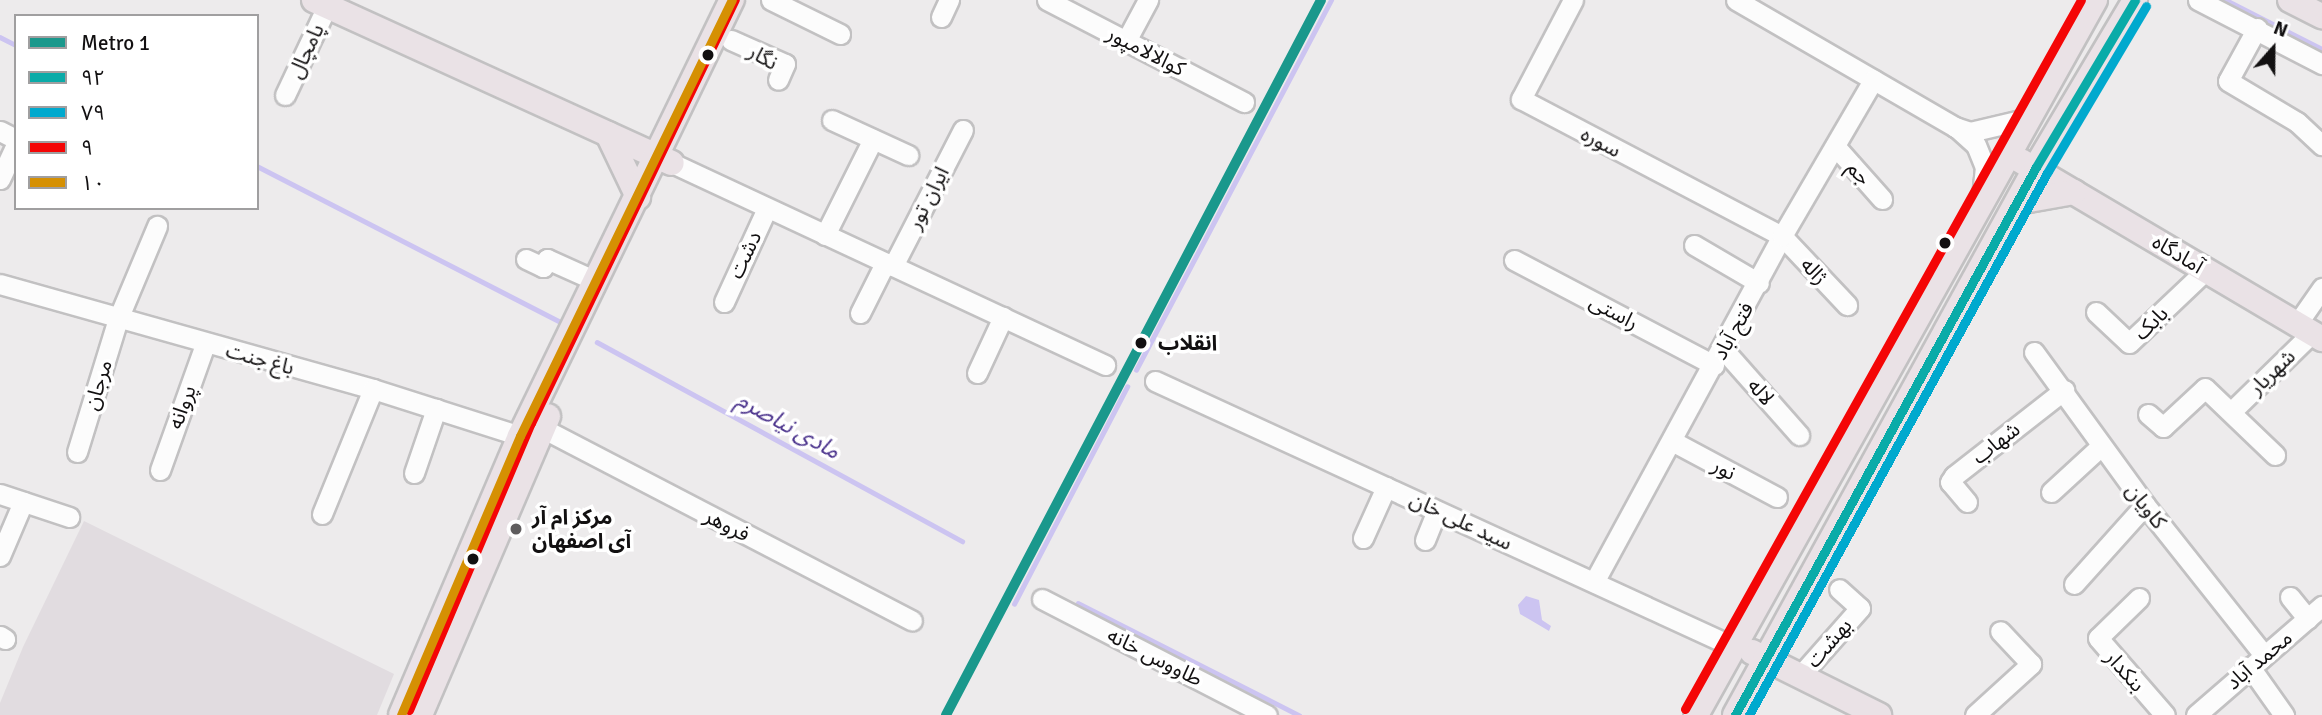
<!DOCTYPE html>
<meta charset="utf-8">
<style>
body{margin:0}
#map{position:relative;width:2322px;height:715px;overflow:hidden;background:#edebec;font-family:Signika,"Noto Sans Arabic",sans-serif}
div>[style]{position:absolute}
.built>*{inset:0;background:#e1dce0}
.water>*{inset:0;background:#ccc4f1}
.stream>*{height:4.5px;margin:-2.25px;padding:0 2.25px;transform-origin:2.25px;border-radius:2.25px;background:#ccc4f1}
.roads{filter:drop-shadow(2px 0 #c2c1c2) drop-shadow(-2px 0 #c2c1c2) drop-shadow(0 2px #c2c1c2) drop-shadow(0 -2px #c2c1c2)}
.minor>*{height:19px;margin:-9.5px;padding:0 9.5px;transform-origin:9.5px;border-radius:9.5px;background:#fcfcfc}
.major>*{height:24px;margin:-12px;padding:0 12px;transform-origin:12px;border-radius:12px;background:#eae2e6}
.bus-1>*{height:9px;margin:-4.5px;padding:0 4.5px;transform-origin:4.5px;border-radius:4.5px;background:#0aaba8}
.bus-2>*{height:9px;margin:-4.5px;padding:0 4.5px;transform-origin:4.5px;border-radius:4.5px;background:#00a9ce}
.bus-3>*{height:9px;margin:-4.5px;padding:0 4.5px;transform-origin:4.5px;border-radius:4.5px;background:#f40606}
.bus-4>*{height:9px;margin:-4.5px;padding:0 4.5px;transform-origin:4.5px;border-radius:4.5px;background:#d59003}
.metro-1>*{height:10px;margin:-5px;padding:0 5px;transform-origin:5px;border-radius:5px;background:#1a988c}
.dots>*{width:19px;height:19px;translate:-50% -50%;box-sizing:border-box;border:4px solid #fff;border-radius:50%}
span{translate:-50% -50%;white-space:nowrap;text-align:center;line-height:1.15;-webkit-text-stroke:7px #fff;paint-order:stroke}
.street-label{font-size:21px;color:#121011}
.stop-label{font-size:21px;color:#121011;font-weight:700}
.left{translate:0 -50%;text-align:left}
.poi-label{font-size:21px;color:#121011;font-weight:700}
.water-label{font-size:23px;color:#4c348d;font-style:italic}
.legend{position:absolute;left:14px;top:14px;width:245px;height:196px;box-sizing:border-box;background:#fff;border:2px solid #a09fa0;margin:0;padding:9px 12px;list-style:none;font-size:21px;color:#121011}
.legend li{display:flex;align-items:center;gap:14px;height:35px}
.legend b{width:35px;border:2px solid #a09fa0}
.north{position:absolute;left:2238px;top:14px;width:70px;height:70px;-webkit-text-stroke:5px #fff;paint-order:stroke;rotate:21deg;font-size:19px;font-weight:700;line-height:28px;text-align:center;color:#121011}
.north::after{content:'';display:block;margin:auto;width:24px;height:32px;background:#121011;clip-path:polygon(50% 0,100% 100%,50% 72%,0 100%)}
</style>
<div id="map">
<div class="built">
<div style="clip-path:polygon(84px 521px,394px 674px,377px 715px,0 715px,0 703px,23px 647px)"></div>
</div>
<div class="water">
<div style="clip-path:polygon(1526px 596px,1539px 600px,1542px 620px,1551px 626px,1549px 631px,1520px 614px,1518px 605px)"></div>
</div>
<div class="stream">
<div style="left:2226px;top:0;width:108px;rotate:27deg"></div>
<div style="left:0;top:37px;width:18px;rotate:27deg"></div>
<div style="left:257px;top:166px;width:341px;rotate:27.2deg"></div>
<div style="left:597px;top:342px;width:416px;rotate:28.6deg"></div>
<div style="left:1136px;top:370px;width:418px;rotate:-62.2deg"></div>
<div style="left:1078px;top:603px;width:248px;rotate:26.9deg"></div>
<div style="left:1014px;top:604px;width:245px;rotate:-62.5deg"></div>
</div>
<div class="roads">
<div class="minor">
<div style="left:771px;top:0;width:77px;rotate:26.2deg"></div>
<div style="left:1047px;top:0;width:222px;rotate:27.4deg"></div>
<div style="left:1573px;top:0;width:112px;rotate:117.7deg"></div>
<div style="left:1521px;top:99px;width:295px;rotate:27.7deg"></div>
<div style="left:1782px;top:236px;width:95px;rotate:46.7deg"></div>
<div style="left:1736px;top:0;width:255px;rotate:30.1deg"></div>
<div style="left:1957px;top:128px;width:25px;rotate:42deg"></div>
<div style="left:1976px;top:145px;width:24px;rotate:68deg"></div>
<div style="left:1985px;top:167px;width:31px;rotate:96deg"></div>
<div style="left:2198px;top:0;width:140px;rotate:27.3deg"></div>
<div style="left:941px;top:17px;width:19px;rotate:-65deg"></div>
<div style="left:2257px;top:28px;width:60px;rotate:118.7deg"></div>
<div style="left:2228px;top:81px;width:80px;rotate:30.7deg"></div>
<div style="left:2297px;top:122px;width:34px;rotate:43deg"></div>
<div style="left:731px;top:40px;width:59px;rotate:24deg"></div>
<div style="left:785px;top:64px;width:17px;rotate:114deg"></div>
<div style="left:1126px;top:41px;width:47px;rotate:-61.8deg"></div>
<div style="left:285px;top:95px;width:98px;rotate:-64.7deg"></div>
<div style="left:832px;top:120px;width:84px;rotate:24.7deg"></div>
<div style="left:1955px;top:127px;width:16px;rotate:18deg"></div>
<div style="left:1970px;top:132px;width:61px;rotate:-13.3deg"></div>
<div style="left:0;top:131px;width:18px;rotate:27deg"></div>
<div style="left:1835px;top:146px;width:71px;rotate:48.4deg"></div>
<div style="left:672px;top:163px;width:478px;rotate:25deg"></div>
<div style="left:0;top:179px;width:38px;rotate:-65deg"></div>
<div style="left:825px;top:235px;width:107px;rotate:-63.4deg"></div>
<div style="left:1694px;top:245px;width:75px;rotate:30.3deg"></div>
<div style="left:526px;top:259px;width:19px;rotate:25deg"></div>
<div style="left:543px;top:267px;width:9px;rotate:-63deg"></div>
<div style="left:547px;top:259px;width:51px;rotate:24.1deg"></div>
<div style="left:1514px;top:260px;width:226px;rotate:27.7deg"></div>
<div style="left:893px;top:266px;width:153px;rotate:-62.8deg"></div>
<div style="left:0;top:284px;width:387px;rotate:15.7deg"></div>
<div style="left:373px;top:389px;width:154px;rotate:17.7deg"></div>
<div style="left:724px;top:302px;width:103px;rotate:-65.4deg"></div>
<div style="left:2096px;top:312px;width:45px;rotate:43.2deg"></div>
<div style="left:2129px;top:343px;width:106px;rotate:-43.5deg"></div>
<div style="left:860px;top:313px;width:56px;rotate:-63.4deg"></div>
<div style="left:2297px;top:324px;width:44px;rotate:-55.2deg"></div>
<div style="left:1723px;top:349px;width:115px;rotate:48.5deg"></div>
<div style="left:2034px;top:352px;width:189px;rotate:54deg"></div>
<div style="left:2145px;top:505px;width:191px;rotate:51.6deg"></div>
<div style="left:977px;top:373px;width:62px;rotate:-65.1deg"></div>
<div style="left:1155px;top:381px;width:637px;rotate:24.67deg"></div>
<div style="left:2232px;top:411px;width:112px;rotate:-44.3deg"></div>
<div style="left:2148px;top:414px;width:20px;rotate:41deg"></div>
<div style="left:2163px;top:427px;width:57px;rotate:-42.9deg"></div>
<div style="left:2205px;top:388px;width:97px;rotate:43.7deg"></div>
<div style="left:542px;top:428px;width:417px;rotate:27.5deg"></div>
<div style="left:1672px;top:441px;width:119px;rotate:28.1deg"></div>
<div style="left:77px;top:452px;width:139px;rotate:-72.9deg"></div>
<div style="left:118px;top:319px;width:101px;rotate:-67.2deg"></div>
<div style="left:160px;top:470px;width:134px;rotate:-70.3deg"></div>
<div style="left:414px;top:473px;width:68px;rotate:-71deg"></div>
<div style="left:2051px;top:492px;width:68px;rotate:-42.6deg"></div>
<div style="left:0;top:494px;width:73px;rotate:18.4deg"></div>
<div style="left:1967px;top:502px;width:26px;rotate:-130deg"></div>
<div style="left:1950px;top:482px;width:7px;rotate:-56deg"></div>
<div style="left:1954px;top:476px;width:140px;rotate:-38deg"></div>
<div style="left:322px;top:514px;width:135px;rotate:-67.8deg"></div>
<div style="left:1363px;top:538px;width:56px;rotate:-65.7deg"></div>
<div style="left:1425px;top:540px;width:31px;rotate:-68deg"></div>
<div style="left:0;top:556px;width:59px;rotate:-66.9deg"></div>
<div style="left:1594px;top:582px;width:394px;rotate:-61.5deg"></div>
<div style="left:1782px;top:236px;width:181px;rotate:-59.7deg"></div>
<div style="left:2074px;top:584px;width:106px;rotate:-48.1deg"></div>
<div style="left:2290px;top:597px;width:28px;rotate:51deg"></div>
<div style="left:2139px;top:598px;width:57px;rotate:135.7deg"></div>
<div style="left:2098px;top:638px;width:102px;rotate:49deg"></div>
<div style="left:1042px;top:599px;width:253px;rotate:27.3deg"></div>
<div style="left:0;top:636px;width:6px;rotate:31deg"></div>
<div style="left:2250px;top:667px;width:59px;rotate:54.7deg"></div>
<div style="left:1799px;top:677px;width:92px;rotate:-48.5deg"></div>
<div style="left:1860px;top:608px;width:28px;rotate:-138deg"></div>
<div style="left:1975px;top:715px;width:76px;rotate:-42.3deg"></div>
<div style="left:2031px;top:664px;width:45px;rotate:-133.2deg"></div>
<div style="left:2196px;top:715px;width:167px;rotate:-40.9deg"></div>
</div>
<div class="major">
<div style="left:314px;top:0;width:393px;rotate:24.5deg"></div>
<div style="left:2290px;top:0;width:36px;rotate:27deg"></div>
<div style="left:608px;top:134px;width:70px;rotate:64.5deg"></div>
<div style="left:2021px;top:161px;width:350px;rotate:30.6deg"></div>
<div style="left:2018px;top:202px;width:57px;rotate:-10.1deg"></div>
<div style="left:1752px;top:652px;width:142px;rotate:26.4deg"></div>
<div style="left:401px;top:715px;width:303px;rotate:-66.9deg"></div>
<div style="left:520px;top:436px;width:485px;rotate:-64.1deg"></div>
<div style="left:420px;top:715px;width:325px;rotate:-66.8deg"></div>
<div style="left:1696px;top:715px;width:819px;rotate:-60.84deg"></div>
<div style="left:1735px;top:715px;width:625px;rotate:-61.22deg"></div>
<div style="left:2036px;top:167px;width:194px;rotate:-59.3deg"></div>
</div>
</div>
<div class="bus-1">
<div style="left:1735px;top:715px;width:625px;rotate:-61.22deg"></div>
<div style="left:2036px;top:167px;width:194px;rotate:-59.3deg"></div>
</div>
<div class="bus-2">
<div style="left:1749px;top:715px;width:619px;rotate:-61.2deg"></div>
<div style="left:2047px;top:173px;width:194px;rotate:-59.3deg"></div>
</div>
<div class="bus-3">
<div style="left:1685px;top:709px;width:812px;rotate:-60.82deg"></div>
<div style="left:409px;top:710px;width:312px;rotate:-67deg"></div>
<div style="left:531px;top:423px;width:470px;rotate:-64.3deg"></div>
</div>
<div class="bus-4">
<div style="left:401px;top:715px;width:303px;rotate:-66.9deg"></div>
<div style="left:520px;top:436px;width:485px;rotate:-64.1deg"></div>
</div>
<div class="metro-1">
<div style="left:946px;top:715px;width:807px;rotate:-62.32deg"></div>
</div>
<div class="dots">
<div style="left:708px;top:55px;background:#121011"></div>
<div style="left:1945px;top:243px;background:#121011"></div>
<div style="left:1141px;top:343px;background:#121011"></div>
<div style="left:516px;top:529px;background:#5f5d5e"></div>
<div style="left:473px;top:559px;background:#121011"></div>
</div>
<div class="street-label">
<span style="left:306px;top:51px;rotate:-65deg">پامچال</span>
<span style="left:1146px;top:51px;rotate:27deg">کوالالامپور</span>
<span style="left:763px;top:57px;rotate:30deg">نگار</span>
<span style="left:1601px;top:142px;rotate:28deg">سوره</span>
<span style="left:1859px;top:173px;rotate:48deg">جم</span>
<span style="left:928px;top:198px;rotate:-63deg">ایران تور</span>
<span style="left:2178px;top:254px;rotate:31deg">آمادگاه</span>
<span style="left:745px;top:255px;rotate:-65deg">دشت</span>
<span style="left:1814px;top:271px;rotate:47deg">ژاله</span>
<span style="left:1614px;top:312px;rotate:28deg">راستی</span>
<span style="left:2151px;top:323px;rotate:-44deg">بابک</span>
<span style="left:1733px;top:331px;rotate:-61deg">فتح آباد</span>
<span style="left:260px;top:359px;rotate:15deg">باغ جنت</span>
<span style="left:2272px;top:372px;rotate:-44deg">شهریار</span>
<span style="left:98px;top:385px;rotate:-73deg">مرجان</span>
<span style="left:1761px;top:392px;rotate:48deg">لاله</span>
<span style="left:182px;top:407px;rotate:-70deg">پروانه</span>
<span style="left:1996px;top:443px;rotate:-38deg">شهاب</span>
<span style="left:1724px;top:469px;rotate:28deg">نور</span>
<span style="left:2146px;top:506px;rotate:52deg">کاویان</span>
<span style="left:1461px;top:521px;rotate:25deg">سید علی خان</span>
<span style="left:727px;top:525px;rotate:27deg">فروهر</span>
<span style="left:1829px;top:643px;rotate:-49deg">بهشت</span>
<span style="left:1155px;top:657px;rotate:27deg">طاووس خانه</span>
<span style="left:2259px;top:660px;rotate:-40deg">محمد آباد</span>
<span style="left:2125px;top:671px;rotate:48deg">بنکدار</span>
</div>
<div class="stop-label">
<span class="left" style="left:1158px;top:343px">انقلاب</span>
</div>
<div class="poi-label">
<span class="left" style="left:532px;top:529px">مرکز ام آر<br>آی اصفهان</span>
</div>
<div class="water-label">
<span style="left:788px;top:426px;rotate:29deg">مادی نیاصرم</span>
</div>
<ul class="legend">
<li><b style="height:9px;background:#1a988c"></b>Metro 1</li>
<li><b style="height:9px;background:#0aaba8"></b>۹۲</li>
<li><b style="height:9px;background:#00a9ce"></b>۷۹</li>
<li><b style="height:9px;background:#f40606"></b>۹</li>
<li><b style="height:9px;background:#d59003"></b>۱۰</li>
</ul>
<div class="north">N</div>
</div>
